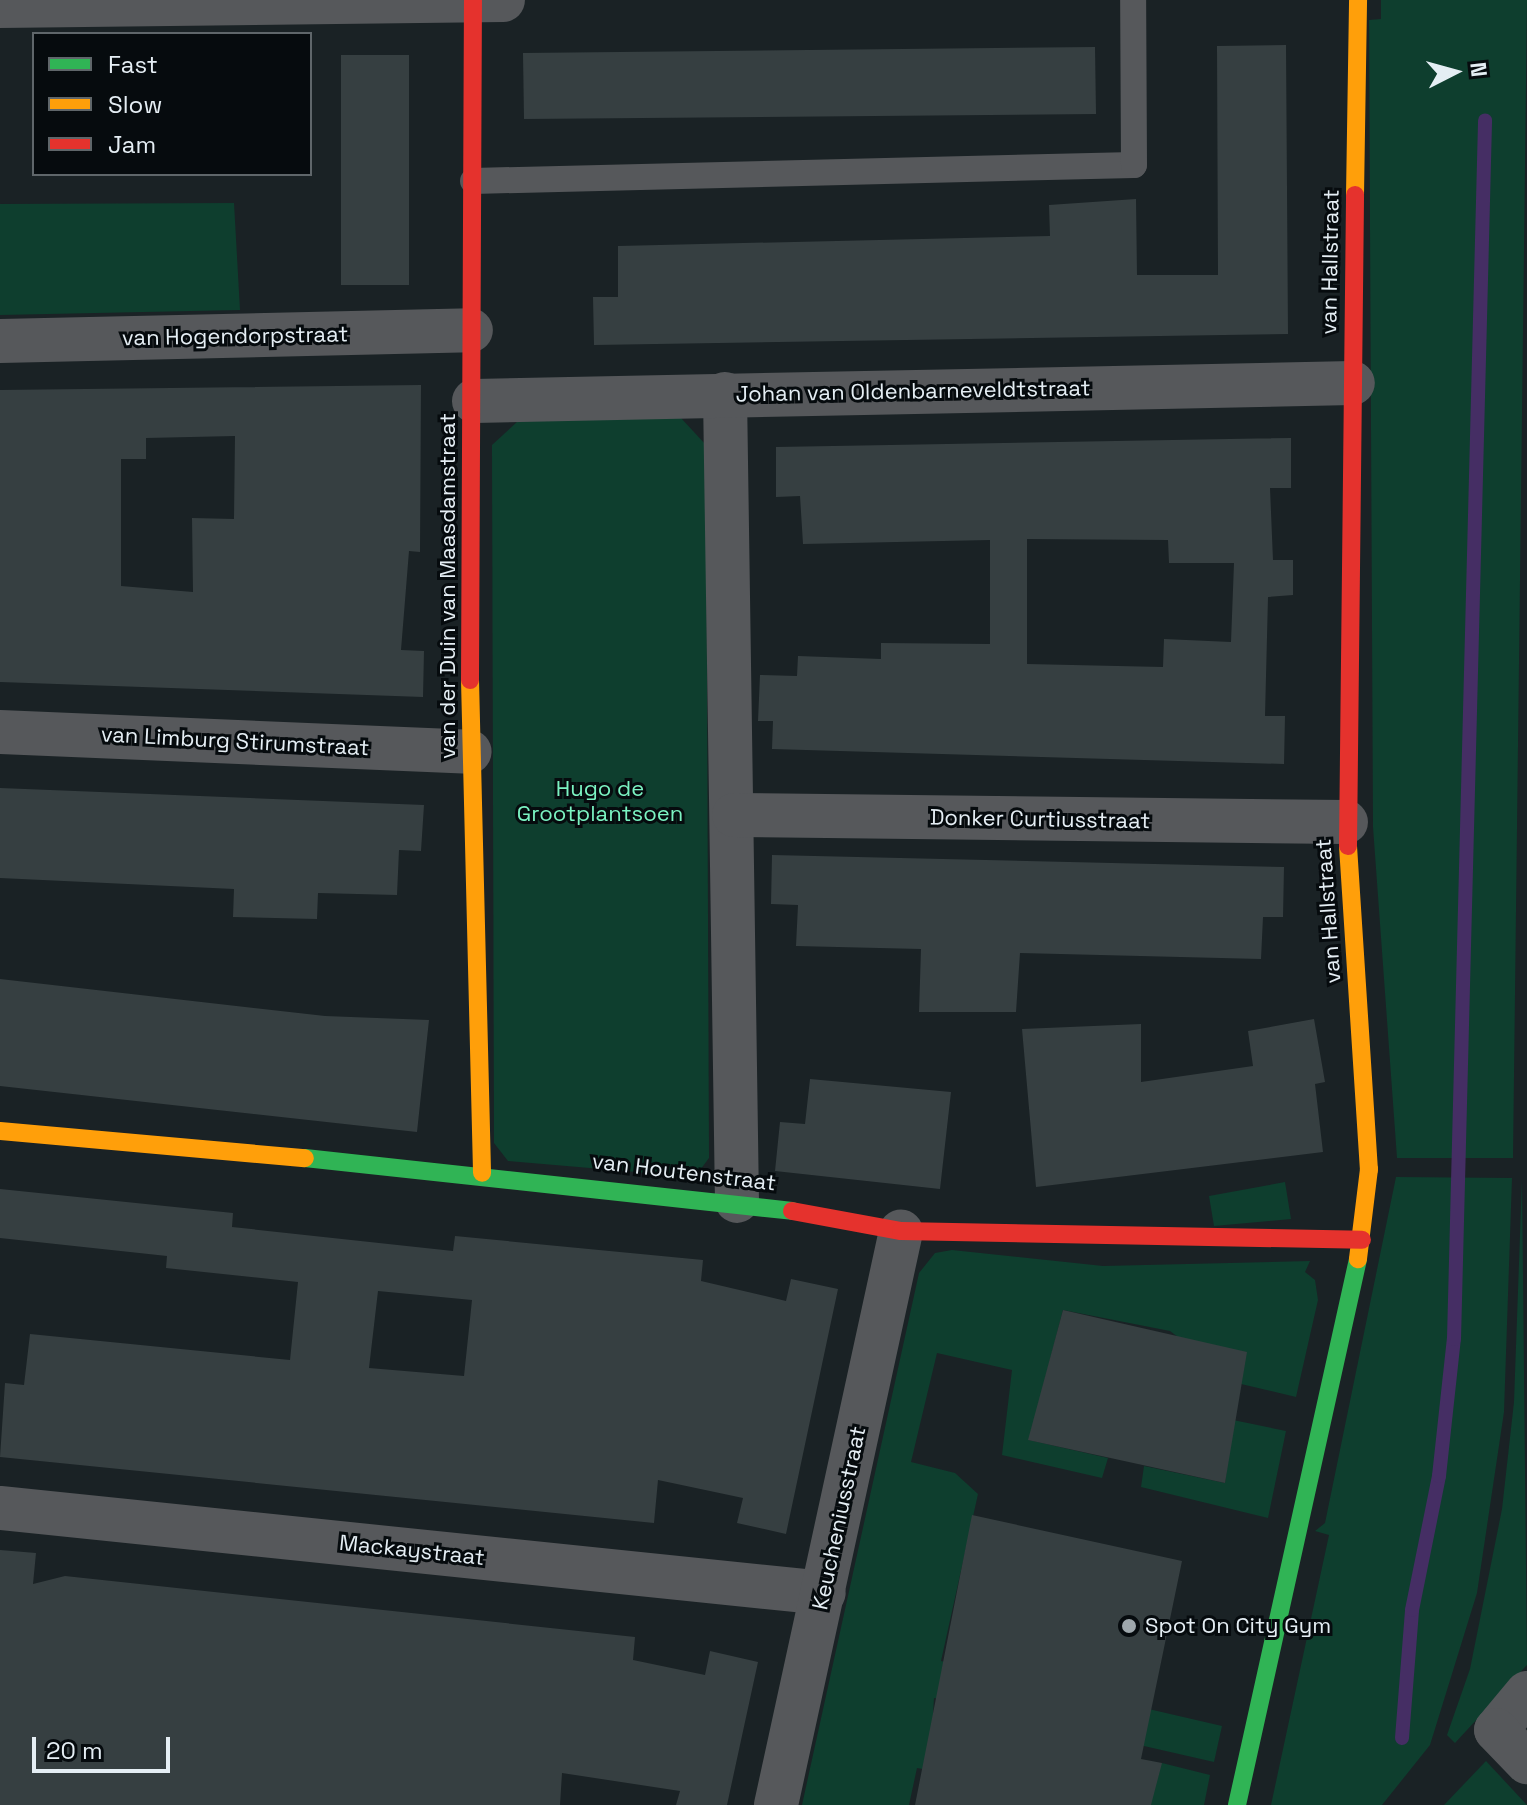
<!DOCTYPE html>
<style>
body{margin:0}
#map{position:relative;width:1527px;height:1805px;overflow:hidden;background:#1a2225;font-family:"Space Grotesk",sans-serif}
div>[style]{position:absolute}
.green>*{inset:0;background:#0e3e2e}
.stream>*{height:14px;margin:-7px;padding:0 7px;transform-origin:7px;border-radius:7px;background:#452e64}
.building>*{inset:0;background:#363f41}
.lane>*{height:26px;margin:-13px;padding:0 13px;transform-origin:13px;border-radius:13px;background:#56585b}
.street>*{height:44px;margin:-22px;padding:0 22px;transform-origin:22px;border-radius:22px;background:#56585b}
.fast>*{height:18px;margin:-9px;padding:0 9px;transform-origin:9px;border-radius:9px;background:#30b455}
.slow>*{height:18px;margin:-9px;padding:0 9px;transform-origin:9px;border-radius:9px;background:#ff9f0a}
.jam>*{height:18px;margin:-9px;padding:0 9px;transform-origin:9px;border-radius:9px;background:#e5322d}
.dots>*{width:22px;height:22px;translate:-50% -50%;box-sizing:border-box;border:4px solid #060b0e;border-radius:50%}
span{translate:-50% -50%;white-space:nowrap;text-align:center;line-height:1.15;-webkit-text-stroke:6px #060b0e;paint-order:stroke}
.street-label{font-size:22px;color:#e5eef4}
.park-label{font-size:22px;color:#7bf3c2}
.poi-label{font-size:22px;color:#e5eef4}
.left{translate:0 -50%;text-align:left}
.legend{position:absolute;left:32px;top:32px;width:280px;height:144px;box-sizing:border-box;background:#060b0e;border:2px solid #5f666a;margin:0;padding:10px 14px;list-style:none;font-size:24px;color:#e5eef4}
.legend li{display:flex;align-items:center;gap:16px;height:40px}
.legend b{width:40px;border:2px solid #5f666a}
.north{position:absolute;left:1415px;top:32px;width:80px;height:80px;-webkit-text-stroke:6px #060b0e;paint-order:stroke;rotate:84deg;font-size:22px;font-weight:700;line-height:32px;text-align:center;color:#e5eef4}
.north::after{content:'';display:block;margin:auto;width:28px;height:36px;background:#e5eef4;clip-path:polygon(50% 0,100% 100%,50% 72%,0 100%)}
.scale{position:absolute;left:32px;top:1737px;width:138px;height:36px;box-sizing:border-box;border:4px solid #e5eef4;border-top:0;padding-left:10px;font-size:24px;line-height:28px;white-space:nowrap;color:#e5eef4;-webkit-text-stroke:6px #060b0e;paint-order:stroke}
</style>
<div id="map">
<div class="green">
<div style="clip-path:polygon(1381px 0,1527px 0,1513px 1158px,1397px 1158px,1373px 827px,1369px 20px,1381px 19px)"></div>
<div style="clip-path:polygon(234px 203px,240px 310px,0 315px,0 204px)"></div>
<div style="clip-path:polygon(681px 418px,706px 445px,709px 1158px,695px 1177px,508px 1161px,494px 1143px,492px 445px,518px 421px)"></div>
<div style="clip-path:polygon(1396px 1177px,1512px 1178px,1504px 1412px,1477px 1593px,1430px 1745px,1382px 1805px,1271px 1805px,1329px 1535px,1315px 1531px,1325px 1523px)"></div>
<div style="clip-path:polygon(1522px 1179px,1527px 1665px,1455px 1743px,1447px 1735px,1470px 1669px,1502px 1509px,1514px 1402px)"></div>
<div style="clip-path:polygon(1285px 1182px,1291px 1219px,1214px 1226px,1209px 1196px)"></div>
<div style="clip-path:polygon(952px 1250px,1103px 1266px,1310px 1261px,1305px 1272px,1315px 1280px,1318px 1300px,1296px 1397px,1241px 1384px,1170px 1331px,1063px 1310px,1029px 1440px,1108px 1458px,1102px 1478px,1002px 1455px,1012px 1370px,937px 1353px,911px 1462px,955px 1473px,978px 1494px,941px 1661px,1222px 1726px,1214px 1762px,934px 1698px,933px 1714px,1141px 1759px,1136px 1783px,1162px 1763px,1210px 1775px,1204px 1805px,1123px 1805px,917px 1768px,909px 1805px,802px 1805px,919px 1273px,935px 1253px)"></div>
<div style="clip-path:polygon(1233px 1420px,1286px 1431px,1268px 1518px,1141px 1487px,1144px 1466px,1225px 1483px)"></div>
<div style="clip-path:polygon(1486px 1761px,1527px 1805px,1444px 1805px)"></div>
</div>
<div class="stream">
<div style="left:1402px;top:1738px;width:128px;rotate:-85.5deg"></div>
<div style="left:1412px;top:1610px;width:137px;rotate:-78.6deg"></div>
<div style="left:1439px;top:1476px;width:138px;rotate:-83.8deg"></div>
<div style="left:1454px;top:1339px;width:1219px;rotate:-88.54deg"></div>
</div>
<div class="building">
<div style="clip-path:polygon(1286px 45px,1288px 334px,594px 345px,593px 297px,618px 297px,618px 246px,1050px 236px,1049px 205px,1136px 199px,1137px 275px,1218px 275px,1217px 46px)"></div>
<div style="clip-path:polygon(1095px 47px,1096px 114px,524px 119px,523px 53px)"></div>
<div style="clip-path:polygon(341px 55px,409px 55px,409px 285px,341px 285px)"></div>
<div style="clip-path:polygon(evenodd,421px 385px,420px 552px,409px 551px,401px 650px,424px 651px,423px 697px,0 682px,0 390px,421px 385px,235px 436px,234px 519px,192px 518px,193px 592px,121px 586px,121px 459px,146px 459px,146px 438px,235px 436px)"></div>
<div style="clip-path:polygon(evenodd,1291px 438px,1291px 488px,1270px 488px,1273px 560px,1293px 560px,1293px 595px,1268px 597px,1265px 716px,1285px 716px,1284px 764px,772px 749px,773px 721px,758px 721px,760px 675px,797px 676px,798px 656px,881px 659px,881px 643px,990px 644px,990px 540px,803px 544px,800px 496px,776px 497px,776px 447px,1291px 438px,1027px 539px,1168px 540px,1169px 563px,1234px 563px,1231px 642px,1164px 639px,1163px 667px,1027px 664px,1027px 539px)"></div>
<div style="clip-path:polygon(0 788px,424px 805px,421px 851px,399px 850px,397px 895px,318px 893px,317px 919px,233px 917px,234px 889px,0 878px)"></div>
<div style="clip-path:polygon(772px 855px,1284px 867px,1283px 917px,1263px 917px,1261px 959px,1020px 953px,1016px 1012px,919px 1012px,921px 949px,796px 946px,798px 905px,771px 904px)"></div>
<div style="clip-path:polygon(0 979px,325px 1016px,429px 1020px,417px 1132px,0 1086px)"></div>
<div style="clip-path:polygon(1314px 1019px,1325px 1082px,1315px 1084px,1323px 1152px,1036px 1187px,1022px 1029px,1141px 1024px,1141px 1082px,1253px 1066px,1248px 1031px)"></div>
<div style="clip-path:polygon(810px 1079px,951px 1092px,940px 1189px,775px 1171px,780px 1122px,805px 1124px)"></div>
<div style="clip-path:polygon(evenodd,0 1189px,233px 1213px,232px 1227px,453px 1251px,455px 1236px,703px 1260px,701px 1281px,786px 1301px,791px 1279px,838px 1289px,786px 1534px,737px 1523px,743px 1498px,658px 1480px,654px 1523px,0 1457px,5px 1383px,24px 1385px,30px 1334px,290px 1360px,298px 1282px,166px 1268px,167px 1256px,0 1238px,0 1189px,378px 1291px,472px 1300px,464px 1376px,369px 1368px,378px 1291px)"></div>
<div style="clip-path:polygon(1063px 1310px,1247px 1352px,1225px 1483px,1028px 1440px)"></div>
<div style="clip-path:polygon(972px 1515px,1182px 1561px,1141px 1759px,1162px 1763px,1151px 1805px,915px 1805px)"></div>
<div style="clip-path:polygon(0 1550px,36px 1553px,33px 1584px,65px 1576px,635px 1637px,633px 1660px,705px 1675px,710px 1651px,758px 1662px,727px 1805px,676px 1805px,680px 1791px,562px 1773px,560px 1805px,0 1805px)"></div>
</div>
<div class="lane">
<div style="left:473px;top:181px;width:661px;rotate:-1.39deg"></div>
<div style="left:1134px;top:165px;width:165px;rotate:-90.3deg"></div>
</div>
<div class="street">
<div style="left:0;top:6px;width:503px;rotate:-0.68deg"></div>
<div style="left:0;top:341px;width:471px;rotate:-1.3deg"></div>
<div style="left:725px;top:394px;width:807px;rotate:89.15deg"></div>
<div style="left:474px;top:401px;width:879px;rotate:-1.17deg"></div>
<div style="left:0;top:732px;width:470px;rotate:2.4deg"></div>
<div style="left:734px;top:815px;width:612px;rotate:0.66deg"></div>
<div style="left:0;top:1508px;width:828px;rotate:5.89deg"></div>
<div style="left:1527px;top:1693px;width:48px;rotate:130deg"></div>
<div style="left:1496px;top:1730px;width:45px;rotate:45.9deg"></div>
<div style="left:776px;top:1805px;width:587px;rotate:-77.71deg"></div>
</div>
<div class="fast">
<div style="left:305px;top:1158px;width:490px;rotate:6.2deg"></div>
<div style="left:1237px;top:1805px;width:559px;rotate:-77.5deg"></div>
</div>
<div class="slow">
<div style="left:1355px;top:195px;width:195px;rotate:-89.1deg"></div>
<div style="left:470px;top:680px;width:493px;rotate:88.6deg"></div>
<div style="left:1348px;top:846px;width:324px;rotate:86.3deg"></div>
<div style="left:1369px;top:1169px;width:91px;rotate:97deg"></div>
<div style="left:0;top:1131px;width:306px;rotate:5.1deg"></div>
</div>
<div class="jam">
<div style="left:470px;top:680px;width:680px;rotate:-89.75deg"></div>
<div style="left:1348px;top:846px;width:651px;rotate:-89.38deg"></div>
<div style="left:792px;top:1211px;width:111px;rotate:10.4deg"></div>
<div style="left:901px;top:1231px;width:461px;rotate:1.1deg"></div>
</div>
<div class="dots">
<div style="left:1129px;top:1626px;background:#9ea7ac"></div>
</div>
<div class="street-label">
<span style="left:1330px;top:262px;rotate:-89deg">van Hallstraat</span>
<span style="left:235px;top:336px;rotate:-1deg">van Hogendorpstraat</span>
<span style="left:913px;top:391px;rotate:-1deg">Johan van Oldenbarneveldtstraat</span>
<span style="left:448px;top:586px;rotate:-90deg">van der Duin van Maasdamstraat</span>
<span style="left:235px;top:741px;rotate:3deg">van Limburg Stirumstraat</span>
<span style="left:1040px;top:819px;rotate:1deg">Donker Curtiusstraat</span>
<span style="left:1328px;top:911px;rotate:-94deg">van Hallstraat</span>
<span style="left:684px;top:1172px;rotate:7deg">van Houtenstraat</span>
<span style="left:839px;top:1518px;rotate:-78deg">Keucheniusstraat</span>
<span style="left:412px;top:1550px;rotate:6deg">Mackaystraat</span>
</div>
<div class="park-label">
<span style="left:600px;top:801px">Hugo de<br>Grootplantsoen</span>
</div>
<div class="poi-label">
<span class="left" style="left:1145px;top:1626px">Spot On City Gym</span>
</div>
<ul class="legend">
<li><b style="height:10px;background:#30b455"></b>Fast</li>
<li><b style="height:10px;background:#ff9f0a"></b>Slow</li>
<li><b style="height:10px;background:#e5322d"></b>Jam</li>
</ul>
<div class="north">N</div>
<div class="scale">20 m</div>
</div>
